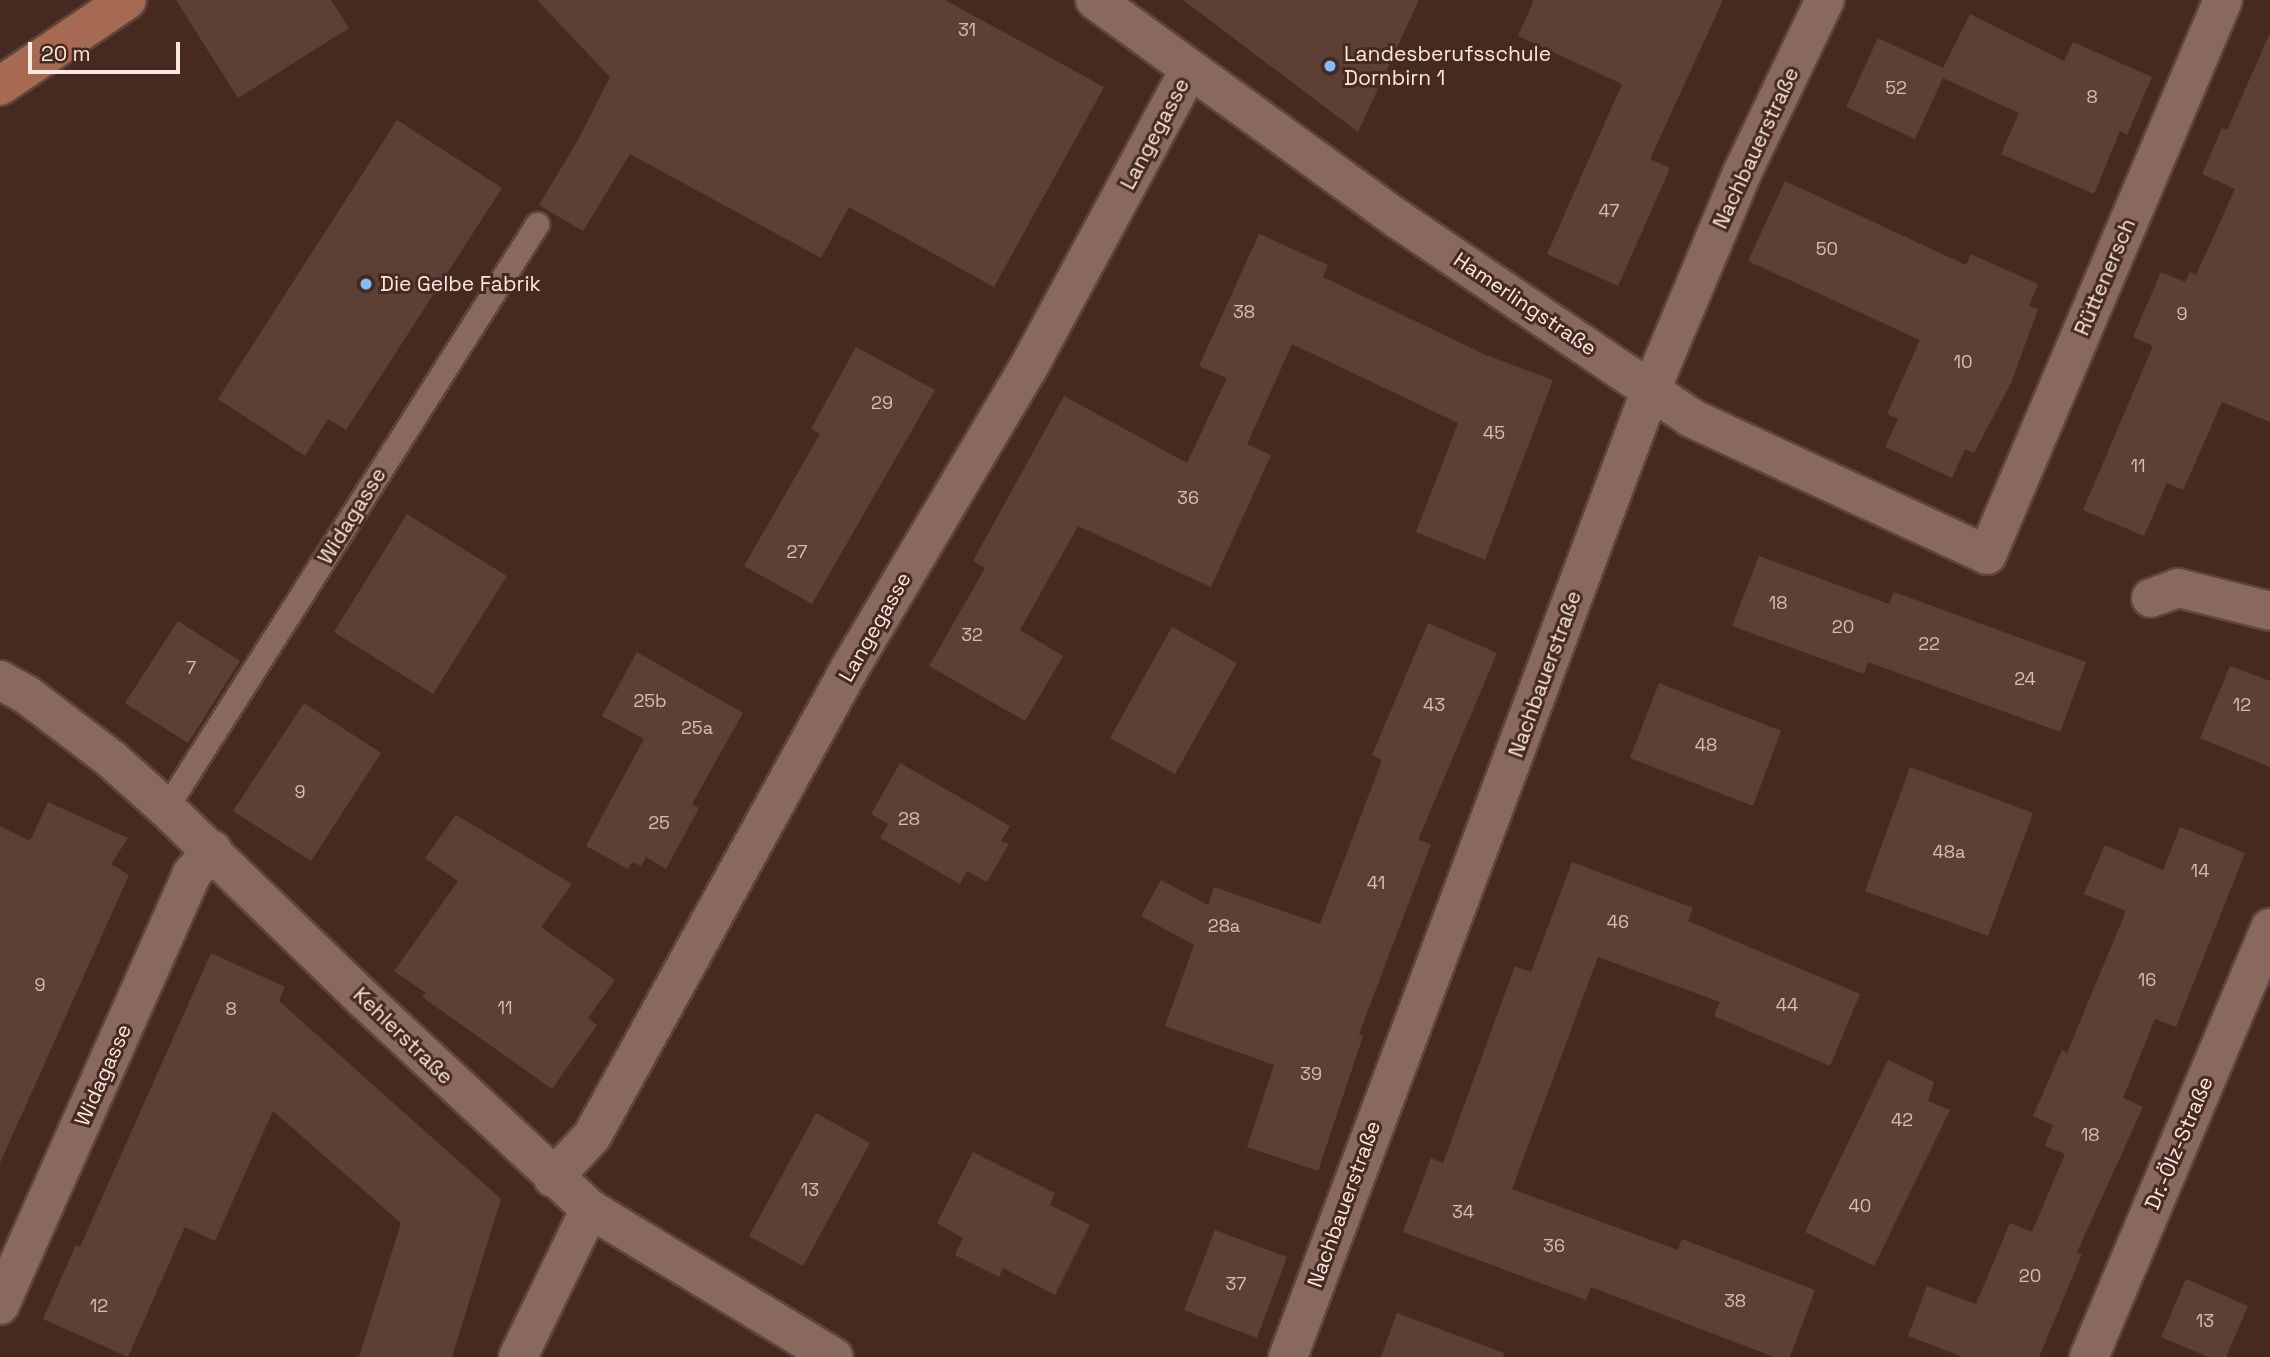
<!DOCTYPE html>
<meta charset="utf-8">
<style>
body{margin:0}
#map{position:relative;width:2270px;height:1357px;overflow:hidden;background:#462a20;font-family:"Space Grotesk",sans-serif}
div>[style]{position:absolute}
.building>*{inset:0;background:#5d4035}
.roads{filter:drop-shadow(2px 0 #5d453d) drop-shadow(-2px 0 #5d453d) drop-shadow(0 2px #5d453d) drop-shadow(0 -2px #5d453d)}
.service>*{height:23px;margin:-11.5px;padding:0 11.5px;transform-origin:11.5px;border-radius:11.5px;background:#89695d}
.minor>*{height:38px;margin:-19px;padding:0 19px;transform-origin:19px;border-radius:19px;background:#89695d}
.tertiary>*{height:38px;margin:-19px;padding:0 19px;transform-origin:19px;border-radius:19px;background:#89695d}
.secondary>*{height:38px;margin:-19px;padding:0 19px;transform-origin:19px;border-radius:19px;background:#a66952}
.dots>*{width:19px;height:19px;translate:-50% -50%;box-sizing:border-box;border:4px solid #462a20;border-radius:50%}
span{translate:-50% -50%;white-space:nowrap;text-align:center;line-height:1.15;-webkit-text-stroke:6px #462a20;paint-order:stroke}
.number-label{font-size:18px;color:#d4beb7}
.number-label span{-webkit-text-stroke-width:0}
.poi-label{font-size:21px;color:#fbe8e2}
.left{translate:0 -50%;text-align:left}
.street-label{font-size:21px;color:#fbe8e2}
.scale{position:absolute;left:28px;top:42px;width:152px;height:32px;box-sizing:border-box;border:4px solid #fbe8e2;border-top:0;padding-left:9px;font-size:21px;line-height:24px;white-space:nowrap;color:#fbe8e2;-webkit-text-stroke:5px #462a20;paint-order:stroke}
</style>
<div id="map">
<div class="building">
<div style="clip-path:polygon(176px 0,331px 0,349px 28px,238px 98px)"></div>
<div style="clip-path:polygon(537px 0,945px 0,1104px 87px,994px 287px,849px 207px,821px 258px,630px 154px,583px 231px,539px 205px,578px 140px,610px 77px)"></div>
<div style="clip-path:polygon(1183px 0,1419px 0,1358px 132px)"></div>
<div style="clip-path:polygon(1534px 0,1723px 0,1650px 159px,1670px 168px,1618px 286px,1547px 254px,1622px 84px,1518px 36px)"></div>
<div style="clip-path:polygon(1970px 14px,2064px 61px,2073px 42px,2152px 77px,2127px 135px,2120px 131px,2094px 194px,2001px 154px,2019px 113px,1943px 78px,1915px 139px,1846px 107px,1878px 38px,1943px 68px)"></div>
<div style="clip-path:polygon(2270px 33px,2270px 422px,2222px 402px,2183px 490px,2167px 483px,2144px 536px,2083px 510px,2153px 346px,2133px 337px,2161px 272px,2185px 282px,2190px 272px,2196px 275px,2235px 189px,2202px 174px,2222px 128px,2227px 130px)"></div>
<div style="clip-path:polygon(397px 120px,502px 188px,346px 430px,328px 419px,305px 456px,218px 399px)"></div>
<div style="clip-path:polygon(1785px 181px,1966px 265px,1971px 254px,2038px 284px,2029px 306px,2038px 309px,2011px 383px,1974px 453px,1965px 449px,1952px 478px,1885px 447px,1898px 419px,1887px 414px,1920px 340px,1748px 261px)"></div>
<div style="clip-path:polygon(1259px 234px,1328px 265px,1323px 277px,1486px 355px,1553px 380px,1485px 560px,1416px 532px,1458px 423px,1292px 344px,1247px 444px,1271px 455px,1211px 587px,1078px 526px,1020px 630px,1063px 656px,1025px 721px,929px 666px,985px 568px,973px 561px,1064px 396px,1187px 463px,1227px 378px,1199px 366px)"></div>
<div style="clip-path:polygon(856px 347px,935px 390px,812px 604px,744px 566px,820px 434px,811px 429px)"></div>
<div style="clip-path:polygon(407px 514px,507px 576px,433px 694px,334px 632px)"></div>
<div style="clip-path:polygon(1759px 556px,1889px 604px,1894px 592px,2086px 662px,2060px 732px,1868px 662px,1864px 674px,1732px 626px)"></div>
<div style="clip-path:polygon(178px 621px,240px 661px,188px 743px,125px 703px)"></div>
<div style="clip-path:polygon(1428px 623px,1497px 653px,1418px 840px,1431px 844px,1359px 1034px,1363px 1036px,1318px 1171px,1247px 1147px,1274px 1065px,1165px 1026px,1194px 945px,1141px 916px,1161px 880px,1208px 905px,1214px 887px,1320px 924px,1382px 760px,1372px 755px)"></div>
<div style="clip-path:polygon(1172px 627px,1237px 663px,1175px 774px,1110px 738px)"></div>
<div style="clip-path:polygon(637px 652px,743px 713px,692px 804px,699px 808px,666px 869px,646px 857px,641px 866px,632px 862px,628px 869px,586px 846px,644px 739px,602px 716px)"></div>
<div style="clip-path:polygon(2230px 666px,2270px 681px,2270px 767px,2200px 738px)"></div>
<div style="clip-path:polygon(1659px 683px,1781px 731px,1753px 806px,1630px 758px)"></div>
<div style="clip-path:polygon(304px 703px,381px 753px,311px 861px,233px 811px)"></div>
<div style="clip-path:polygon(900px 763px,1010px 826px,1001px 841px,1009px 844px,987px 882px,967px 871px,960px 884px,880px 838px,888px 824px,871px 814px)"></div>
<div style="clip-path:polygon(1910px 767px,2033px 813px,1988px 936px,1865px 891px)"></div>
<div style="clip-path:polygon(48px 802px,128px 838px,111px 864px,129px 875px,0 1163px,0 826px,30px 841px)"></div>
<div style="clip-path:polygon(456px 815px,572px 884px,541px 927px,615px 980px,588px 1018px,597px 1025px,552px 1089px,422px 997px,426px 993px,394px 971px,458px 881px,425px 858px)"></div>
<div style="clip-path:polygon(2180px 827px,2245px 853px,2176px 1027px,2155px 1019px,2123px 1098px,2143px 1107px,2077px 1252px,2082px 1254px,2039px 1357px,1963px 1357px,1908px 1336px,1927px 1286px,1976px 1304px,2010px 1223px,2032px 1232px,2065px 1154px,2045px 1146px,2053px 1125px,2033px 1116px,2062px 1050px,2067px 1053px,2126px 911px,2084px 894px,2105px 845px,2163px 870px)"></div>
<div style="clip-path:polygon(1572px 862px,1693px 908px,1688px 921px,1860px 994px,1830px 1066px,1714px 1016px,1720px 1002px,1598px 957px,1512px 1189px,1678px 1250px,1682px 1239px,1815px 1290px,1790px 1357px,1774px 1357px,1591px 1287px,1586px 1300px,1403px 1232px,1431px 1158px,1443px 1163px,1515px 966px,1531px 972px)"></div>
<div style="clip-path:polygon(211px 953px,285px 987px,279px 1001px,501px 1199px,452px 1357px,359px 1357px,401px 1223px,273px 1111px,215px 1241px,185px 1227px,128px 1357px,43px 1319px,76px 1245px,80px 1247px)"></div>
<div style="clip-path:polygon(1888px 1060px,1934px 1082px,1928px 1101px,1950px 1110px,1874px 1266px,1805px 1232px)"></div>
<div style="clip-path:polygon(816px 1113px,870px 1143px,803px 1266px,749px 1236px)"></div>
<div style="clip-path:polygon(973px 1152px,1055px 1193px,1050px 1205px,1090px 1225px,1055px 1295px,1003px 1268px,999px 1277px,955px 1255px,963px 1238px,937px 1223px)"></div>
<div style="clip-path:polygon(1215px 1230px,1287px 1257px,1257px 1338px,1184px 1310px)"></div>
<div style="clip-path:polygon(2186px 1279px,2248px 1306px,2226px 1357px,2208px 1357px,2161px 1337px)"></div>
<div style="clip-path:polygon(1397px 1313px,1504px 1353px,1503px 1357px,1381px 1357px)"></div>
</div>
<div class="roads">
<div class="service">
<div style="left:166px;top:808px;width:692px;rotate:-57.57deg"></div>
</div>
<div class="minor">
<div style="left:1095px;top:0;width:375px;rotate:35.9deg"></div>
<div style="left:1399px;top:220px;width:353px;rotate:34.1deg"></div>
<div style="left:1691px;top:418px;width:326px;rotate:24.8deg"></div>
<div style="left:1987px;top:555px;width:603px;rotate:-66.96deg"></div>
<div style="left:2151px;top:598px;width:29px;rotate:-20deg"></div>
<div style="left:2178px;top:588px;width:95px;rotate:14deg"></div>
<div style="left:553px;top:1178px;width:57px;rotate:-47.1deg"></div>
<div style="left:592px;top:1136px;width:537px;rotate:-61.14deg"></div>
<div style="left:851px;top:666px;width:344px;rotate:-59.3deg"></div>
<div style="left:1027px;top:370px;width:340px;rotate:-61.6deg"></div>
<div style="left:0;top:1305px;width:471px;rotate:-66deg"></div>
<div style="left:191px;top:875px;width:33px;rotate:-50deg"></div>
<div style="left:518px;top:1357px;width:165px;rotate:-64.1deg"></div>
<div style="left:1288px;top:1357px;width:1031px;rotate:-69.44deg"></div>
<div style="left:1650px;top:392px;width:238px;rotate:-67.2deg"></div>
<div style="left:1742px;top:173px;width:192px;rotate:-64.4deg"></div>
<div style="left:2089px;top:1357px;width:466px;rotate:-67.1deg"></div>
</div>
<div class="tertiary">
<div style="left:0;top:680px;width:31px;rotate:29deg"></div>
<div style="left:27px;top:695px;width:106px;rotate:37.3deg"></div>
<div style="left:111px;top:759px;width:74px;rotate:41.7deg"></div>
<div style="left:166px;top:808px;width:278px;rotate:44deg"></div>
<div style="left:366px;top:1001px;width:306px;rotate:42.9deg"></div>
<div style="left:590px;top:1209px;width:285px;rotate:31.3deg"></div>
</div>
<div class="secondary">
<div style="left:0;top:86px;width:153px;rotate:-34.1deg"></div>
</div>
</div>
<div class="dots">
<div style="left:1330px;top:66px;background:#82bcfa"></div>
<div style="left:366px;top:284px;background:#82bcfa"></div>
</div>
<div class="number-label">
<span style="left:967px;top:30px">31</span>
<span style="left:1896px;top:88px">52</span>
<span style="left:2092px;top:97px">8</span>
<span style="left:1609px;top:211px">47</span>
<span style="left:1827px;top:249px">50</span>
<span style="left:1244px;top:312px">38</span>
<span style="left:2182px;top:314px">9</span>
<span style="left:1963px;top:362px">10</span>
<span style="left:882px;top:403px">29</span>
<span style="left:1494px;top:433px">45</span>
<span style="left:2138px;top:466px">11</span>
<span style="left:1188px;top:498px">36</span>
<span style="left:797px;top:552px">27</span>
<span style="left:1778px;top:603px">18</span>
<span style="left:1843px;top:627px">20</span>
<span style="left:972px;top:635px">32</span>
<span style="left:1929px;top:644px">22</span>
<span style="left:191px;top:668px">7</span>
<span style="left:2025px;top:679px">24</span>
<span style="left:650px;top:701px">25b</span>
<span style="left:1434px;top:705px">43</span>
<span style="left:2242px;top:705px">12</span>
<span style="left:697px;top:728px">25a</span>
<span style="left:1706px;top:745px">48</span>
<span style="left:300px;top:792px">9</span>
<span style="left:909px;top:819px">28</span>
<span style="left:659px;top:823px">25</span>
<span style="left:1949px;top:852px">48a</span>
<span style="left:2200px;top:871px">14</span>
<span style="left:1376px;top:883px">41</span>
<span style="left:1618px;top:922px">46</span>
<span style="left:1224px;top:926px">28a</span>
<span style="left:2147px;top:980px">16</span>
<span style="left:40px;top:985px">9</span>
<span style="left:1787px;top:1005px">44</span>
<span style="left:505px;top:1008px">11</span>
<span style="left:231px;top:1009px">8</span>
<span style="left:1311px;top:1074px">39</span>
<span style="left:1902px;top:1120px">42</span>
<span style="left:2090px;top:1135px">18</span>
<span style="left:810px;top:1190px">13</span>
<span style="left:1860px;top:1206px">40</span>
<span style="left:1463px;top:1212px">34</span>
<span style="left:1554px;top:1246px">36</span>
<span style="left:2030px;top:1276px">20</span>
<span style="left:1236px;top:1284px">37</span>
<span style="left:1735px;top:1301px">38</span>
<span style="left:99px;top:1306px">12</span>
<span style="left:2205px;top:1321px">13</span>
</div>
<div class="poi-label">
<span class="left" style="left:1344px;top:66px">Landesberufsschule<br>Dornbirn 1</span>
<span class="left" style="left:380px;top:284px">Die Gelbe Fabrik</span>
</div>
<div class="street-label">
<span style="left:1155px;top:134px;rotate:-62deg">Langegasse</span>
<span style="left:1756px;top:148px;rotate:-65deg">Nachbauerstraße</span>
<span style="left:2105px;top:277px;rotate:-67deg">Rüttenersch</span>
<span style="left:1525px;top:304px;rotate:34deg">Hamerlingstraße</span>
<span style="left:352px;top:516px;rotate:-58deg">Widagasse</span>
<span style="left:875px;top:627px;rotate:-60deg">Langegasse</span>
<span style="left:1545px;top:674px;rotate:-70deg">Nachbauerstraße</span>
<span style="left:403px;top:1036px;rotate:44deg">Kehlerstraße</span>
<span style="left:103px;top:1075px;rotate:-66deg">Widagasse</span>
<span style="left:2179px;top:1143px;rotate:-67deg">Dr.-Ölz-Straße</span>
<span style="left:1344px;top:1204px;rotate:-70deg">Nachbauerstraße</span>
</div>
<div class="scale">20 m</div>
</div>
